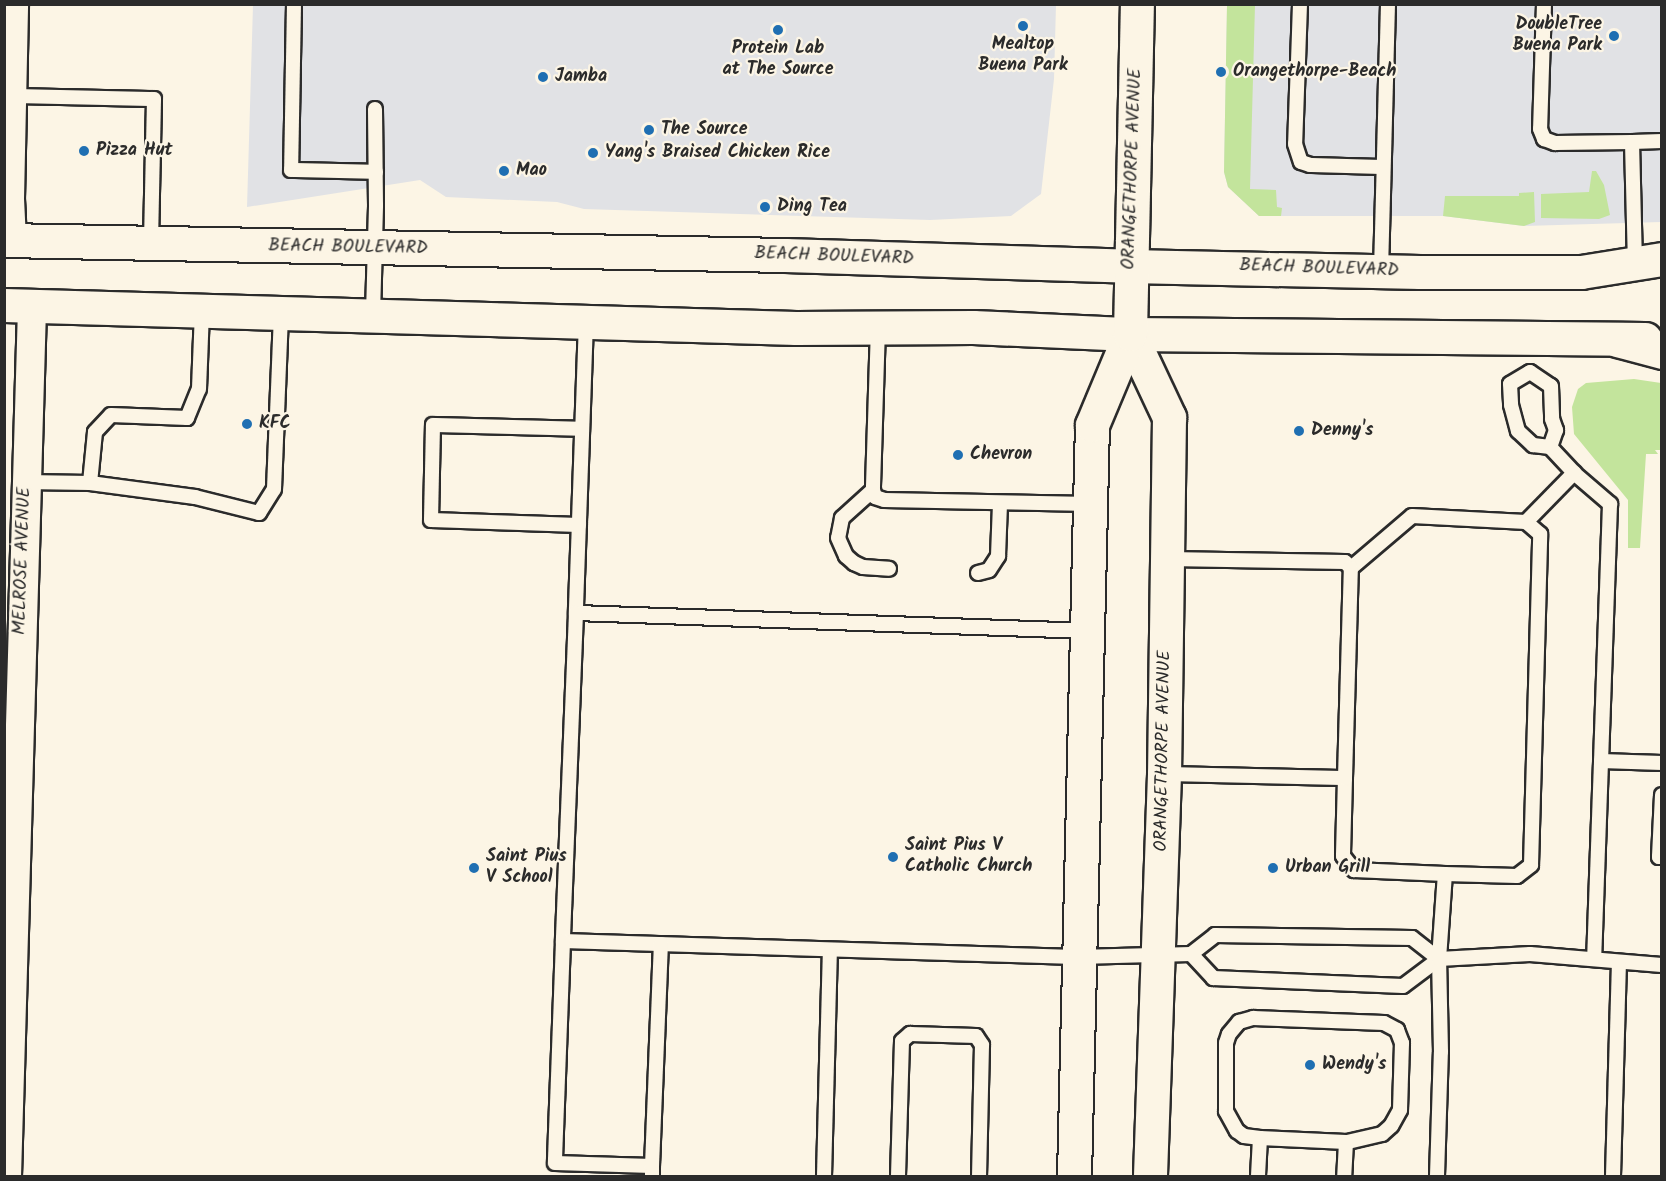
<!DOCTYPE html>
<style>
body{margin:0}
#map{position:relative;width:1666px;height:1181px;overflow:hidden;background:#fcf5e5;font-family:Kalam,sans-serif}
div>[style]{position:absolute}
.built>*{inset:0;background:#e1e2e5}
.green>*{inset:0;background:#c3e49c}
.roads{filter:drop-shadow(2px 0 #2b2b2b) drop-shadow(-2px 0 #2b2b2b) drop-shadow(0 2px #2b2b2b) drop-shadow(0 -2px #2b2b2b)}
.service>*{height:14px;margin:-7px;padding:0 7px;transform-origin:7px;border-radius:7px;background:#fcf5e5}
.minor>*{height:28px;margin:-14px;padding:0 14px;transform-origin:14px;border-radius:14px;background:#fcf5e5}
.primary>*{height:33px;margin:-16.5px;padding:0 16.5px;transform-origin:16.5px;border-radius:16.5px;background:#fcf5e5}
.motorway>*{height:33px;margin:-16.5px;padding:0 16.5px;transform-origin:16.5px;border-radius:16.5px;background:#fcf5e5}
.dots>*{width:16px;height:16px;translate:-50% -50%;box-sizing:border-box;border:3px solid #fcf5e5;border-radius:50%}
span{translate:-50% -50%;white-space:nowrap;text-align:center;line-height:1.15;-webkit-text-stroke:4.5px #fcf5e5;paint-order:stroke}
.poi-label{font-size:18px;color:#2b2b2b;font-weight:700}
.right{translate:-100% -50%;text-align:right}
.left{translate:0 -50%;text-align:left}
.street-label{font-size:18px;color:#2b2b2b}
.frame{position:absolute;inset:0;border:6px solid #2b2b2b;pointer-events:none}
</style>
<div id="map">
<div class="built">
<div style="clip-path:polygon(253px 5px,1056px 5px,1054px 79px,1041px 194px,1011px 216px,930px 220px,584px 209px,557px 202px,446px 197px,420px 180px,247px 207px)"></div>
<div style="clip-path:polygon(1227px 5px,1661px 5px,1661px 222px,1524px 226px,1443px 216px,1259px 216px,1228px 187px,1224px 172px)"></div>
</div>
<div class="green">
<div style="clip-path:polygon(1227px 5px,1255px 5px,1250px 189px,1276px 190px,1277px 207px,1282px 208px,1281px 216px,1259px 216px,1228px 187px,1224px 172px)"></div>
<div style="clip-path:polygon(1592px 171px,1596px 171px,1604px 185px,1610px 215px,1599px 219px,1541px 218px,1541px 194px,1589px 192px)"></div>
<div style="clip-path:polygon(1534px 192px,1535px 222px,1524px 226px,1443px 216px,1445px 196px,1519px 196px,1519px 193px)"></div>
<div style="clip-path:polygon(1634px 379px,1661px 383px,1662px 450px,1655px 450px,1658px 454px,1646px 454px,1640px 548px,1628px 548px,1628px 500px,1574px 434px,1572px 407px,1578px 389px,1586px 383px)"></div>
</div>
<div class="roads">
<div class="service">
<div style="left:294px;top:4px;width:166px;rotate:91deg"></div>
<div style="left:291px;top:170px;width:85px;rotate:1.3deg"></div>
<div style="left:1300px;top:4px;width:140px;rotate:92deg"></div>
<div style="left:1295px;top:144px;width:19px;rotate:72deg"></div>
<div style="left:1301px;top:162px;width:9px;rotate:18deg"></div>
<div style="left:1310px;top:165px;width:73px;rotate:1.6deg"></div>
<div style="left:1544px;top:4px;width:125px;rotate:91.8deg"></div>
<div style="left:1540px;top:129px;width:11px;rotate:68deg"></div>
<div style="left:1544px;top:139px;width:12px;rotate:20deg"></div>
<div style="left:1555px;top:143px;width:77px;rotate:-0.7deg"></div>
<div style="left:1632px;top:142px;width:121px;rotate:88.6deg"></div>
<div style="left:11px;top:96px;width:143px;rotate:1.2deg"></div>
<div style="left:154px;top:99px;width:143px;rotate:91.2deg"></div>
<div style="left:1632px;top:142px;width:30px;rotate:-2deg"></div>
<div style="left:1381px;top:271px;width:267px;rotate:-88.5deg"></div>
<div style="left:373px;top:314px;width:109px;rotate:-88.4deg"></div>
<div style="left:376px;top:205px;width:96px;rotate:-90.6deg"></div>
<div style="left:586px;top:321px;width:292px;rotate:92deg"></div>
<div style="left:576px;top:613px;width:512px;rotate:2.01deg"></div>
<div style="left:878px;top:327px;width:163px;rotate:91.8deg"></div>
<div style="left:873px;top:490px;width:7px;rotate:74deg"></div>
<div style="left:875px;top:497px;width:9px;rotate:18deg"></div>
<div style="left:884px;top:500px;width:207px;rotate:1.1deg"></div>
<div style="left:1530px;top:372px;width:23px;rotate:149deg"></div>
<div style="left:1510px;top:384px;width:21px;rotate:87deg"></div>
<div style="left:1511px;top:405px;width:27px;rotate:75deg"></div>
<div style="left:1518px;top:431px;width:21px;rotate:43deg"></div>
<div style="left:1533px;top:445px;width:17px;rotate:7deg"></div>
<div style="left:1550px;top:447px;width:35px;rotate:47deg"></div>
<div style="left:1574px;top:473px;width:48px;rotate:40.7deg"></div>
<div style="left:1610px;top:504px;width:455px;rotate:92deg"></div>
<div style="left:1530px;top:372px;width:25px;rotate:34deg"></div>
<div style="left:1551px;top:386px;width:33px;rotate:88deg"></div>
<div style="left:1552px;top:419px;width:12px;rotate:70deg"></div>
<div style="left:1556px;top:430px;width:18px;rotate:109deg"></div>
<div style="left:25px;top:482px;width:65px;rotate:0.9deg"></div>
<div style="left:90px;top:483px;width:51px;rotate:-84.4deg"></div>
<div style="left:95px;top:432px;width:23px;rotate:-47deg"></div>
<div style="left:111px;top:415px;width:76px;rotate:2.3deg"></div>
<div style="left:187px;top:418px;width:31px;rotate:-68deg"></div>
<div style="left:199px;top:389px;width:79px;rotate:-87.8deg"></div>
<div style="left:90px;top:483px;width:106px;rotate:7.6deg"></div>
<div style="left:195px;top:497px;width:66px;rotate:14deg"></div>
<div style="left:259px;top:513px;width:28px;rotate:-58deg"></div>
<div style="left:274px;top:489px;width:177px;rotate:-87.7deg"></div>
<div style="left:873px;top:490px;width:42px;rotate:137.9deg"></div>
<div style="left:842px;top:518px;width:20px;rotate:101deg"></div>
<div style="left:838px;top:538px;width:20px;rotate:66deg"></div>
<div style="left:846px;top:556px;width:11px;rotate:41deg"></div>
<div style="left:854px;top:563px;width:10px;rotate:24deg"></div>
<div style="left:863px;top:567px;width:26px;rotate:4deg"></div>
<div style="left:579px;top:525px;width:148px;rotate:-178.1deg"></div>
<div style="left:431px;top:520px;width:95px;rotate:-88.8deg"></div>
<div style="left:433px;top:425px;width:149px;rotate:1.5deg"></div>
<div style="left:1168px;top:559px;width:177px;rotate:1deg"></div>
<div style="left:1345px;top:562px;width:8px;rotate:45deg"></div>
<div style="left:1351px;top:568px;width:80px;rotate:-40.4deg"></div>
<div style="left:1412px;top:516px;width:114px;rotate:3deg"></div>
<div style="left:1526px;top:522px;width:69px;rotate:-45.6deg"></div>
<div style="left:978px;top:573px;width:11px;rotate:-15deg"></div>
<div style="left:989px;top:570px;width:17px;rotate:-57deg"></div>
<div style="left:998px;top:556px;width:52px;rotate:-87.8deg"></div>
<div style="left:576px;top:613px;width:328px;rotate:92.3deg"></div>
<div style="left:563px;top:941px;width:515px;rotate:1.78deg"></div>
<div style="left:1078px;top:957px;width:113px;rotate:-1.5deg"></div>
<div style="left:1191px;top:954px;width:31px;rotate:-38deg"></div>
<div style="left:1215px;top:935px;width:197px;rotate:0.9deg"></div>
<div style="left:1412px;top:938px;width:34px;rotate:38deg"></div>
<div style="left:1601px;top:761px;width:61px;rotate:1.9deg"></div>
<div style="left:1164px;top:774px;width:181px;rotate:1.3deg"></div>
<div style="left:1345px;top:778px;width:78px;rotate:91.5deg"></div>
<div style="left:1343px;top:856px;width:18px;rotate:52deg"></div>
<div style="left:1354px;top:870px;width:91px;rotate:2.5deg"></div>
<div style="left:1345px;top:778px;width:210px;rotate:-88.4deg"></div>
<div style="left:1662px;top:795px;width:62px;rotate:92.8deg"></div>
<div style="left:1659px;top:857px;width:3px"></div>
<div style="left:563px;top:941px;width:222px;rotate:92.1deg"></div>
<div style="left:555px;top:1163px;width:97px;rotate:1.8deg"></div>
<div style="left:652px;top:1166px;width:10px;rotate:90deg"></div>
<div style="left:1191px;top:954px;width:33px;rotate:47deg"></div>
<div style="left:1213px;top:978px;width:190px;rotate:2.4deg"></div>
<div style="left:1403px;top:986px;width:45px;rotate:-36.9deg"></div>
<div style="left:1439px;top:959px;width:91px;rotate:-3.1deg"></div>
<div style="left:1530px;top:954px;width:132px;rotate:4.8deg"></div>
<div style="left:1260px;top:1138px;width:16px;rotate:-173deg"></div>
<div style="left:1244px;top:1136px;width:9px;rotate:-144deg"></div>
<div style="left:1237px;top:1131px;width:23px;rotate:-119deg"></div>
<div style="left:1226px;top:1111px;width:68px;rotate:-90deg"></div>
<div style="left:1226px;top:1043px;width:9px;rotate:-72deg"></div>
<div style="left:1229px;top:1034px;width:16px;rotate:-50deg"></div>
<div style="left:1239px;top:1022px;width:15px;rotate:-16deg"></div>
<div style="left:1253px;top:1018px;width:131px;rotate:2.2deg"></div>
<div style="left:1384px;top:1023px;width:15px;rotate:28deg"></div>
<div style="left:1397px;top:1030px;width:14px;rotate:69deg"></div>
<div style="left:1402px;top:1043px;width:67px;rotate:91.7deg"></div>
<div style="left:1400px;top:1110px;width:18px;rotate:119deg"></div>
<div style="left:1391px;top:1126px;width:12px;rotate:138deg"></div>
<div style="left:1382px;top:1134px;width:37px;rotate:167deg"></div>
<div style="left:652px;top:1166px;width:222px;rotate:-87.7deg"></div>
<div style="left:824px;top:1176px;width:226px;rotate:-88.5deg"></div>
<div style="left:898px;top:1176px;width:135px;rotate:-88.3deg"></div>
<div style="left:902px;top:1041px;width:11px;rotate:-41deg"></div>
<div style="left:910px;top:1034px;width:66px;rotate:1.7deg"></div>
<div style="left:976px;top:1036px;width:11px;rotate:56deg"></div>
<div style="left:982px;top:1045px;width:131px;rotate:91.3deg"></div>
<div style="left:1258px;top:1176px;width:38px;rotate:-87deg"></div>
<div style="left:1260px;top:1138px;width:86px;rotate:2.7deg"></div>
<div style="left:1346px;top:1142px;width:34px;rotate:93deg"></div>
<div style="left:1437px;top:1176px;width:124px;rotate:-88.2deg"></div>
<div style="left:1441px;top:1052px;width:93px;rotate:-91.2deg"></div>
<div style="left:1439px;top:959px;width:85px;rotate:-86deg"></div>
<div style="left:1445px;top:874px;width:72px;rotate:1.6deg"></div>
<div style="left:1517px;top:876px;width:18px;rotate:-38deg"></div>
<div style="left:1531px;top:865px;width:331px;rotate:-88.4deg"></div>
<div style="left:1540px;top:534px;width:18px;rotate:-139deg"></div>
<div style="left:1613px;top:1176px;width:214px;rotate:-88.4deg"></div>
</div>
<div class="minor">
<div style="left:12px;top:240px;width:41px;rotate:-92.8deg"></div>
<div style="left:10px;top:199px;width:195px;rotate:-88.8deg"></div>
<div style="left:7px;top:1176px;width:870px;rotate:-88.35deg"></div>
</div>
<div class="primary">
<div style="left:4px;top:240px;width:781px;rotate:1.1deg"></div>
<div style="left:785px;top:255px;width:344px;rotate:1.8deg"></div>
<div style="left:1129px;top:266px;width:291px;rotate:1.2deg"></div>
<div style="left:1420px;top:272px;width:161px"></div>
<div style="left:1581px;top:272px;width:82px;rotate:-9.1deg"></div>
<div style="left:4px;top:305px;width:792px;rotate:1.66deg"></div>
<div style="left:796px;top:328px;width:177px;rotate:-0.3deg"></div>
<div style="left:973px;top:327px;width:157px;rotate:2.6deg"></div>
<div style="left:1130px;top:334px;width:515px;rotate:0.56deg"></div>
<div style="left:1130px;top:334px;width:92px;rotate:64.8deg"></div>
<div style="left:1169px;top:417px;width:357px;rotate:90.8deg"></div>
<div style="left:1164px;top:774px;width:402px;rotate:92deg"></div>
<div style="left:1074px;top:1176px;width:751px;rotate:-88.63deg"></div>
<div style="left:1092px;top:425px;width:99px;rotate:-67.3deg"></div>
<div style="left:1130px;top:334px;width:330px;rotate:-88.8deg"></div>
</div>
<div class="motorway">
<div style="left:1617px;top:340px;width:47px;rotate:14.9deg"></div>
</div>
</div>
<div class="dots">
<div style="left:1023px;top:26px;background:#1f6fb2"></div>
<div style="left:778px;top:30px;background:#1f6fb2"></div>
<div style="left:1614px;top:36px;background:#1f6fb2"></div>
<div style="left:1221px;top:72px;background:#1f6fb2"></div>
<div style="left:543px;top:77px;background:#1f6fb2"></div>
<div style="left:649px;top:130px;background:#1f6fb2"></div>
<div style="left:84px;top:151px;background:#1f6fb2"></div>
<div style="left:593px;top:153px;background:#1f6fb2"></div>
<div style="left:504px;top:171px;background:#1f6fb2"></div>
<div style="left:765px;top:207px;background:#1f6fb2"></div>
<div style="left:247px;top:424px;background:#1f6fb2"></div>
<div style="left:1299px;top:431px;background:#1f6fb2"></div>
<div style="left:958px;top:455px;background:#1f6fb2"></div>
<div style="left:893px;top:857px;background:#1f6fb2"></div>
<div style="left:474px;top:868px;background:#1f6fb2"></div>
<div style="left:1273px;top:868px;background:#1f6fb2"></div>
<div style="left:1310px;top:1065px;background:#1f6fb2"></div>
</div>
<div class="poi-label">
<span class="right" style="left:1602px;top:36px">DoubleTree<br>Buena Park</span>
<span style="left:1023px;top:56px">Mealtop<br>Buena Park</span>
<span style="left:778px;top:60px">Protein Lab<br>at The Source</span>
<span class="left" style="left:1233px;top:72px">Orangethorpe-Beach</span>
<span class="left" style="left:555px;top:77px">Jamba</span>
<span class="left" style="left:661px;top:130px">The Source</span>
<span class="left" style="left:96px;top:151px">Pizza Hut</span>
<span class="left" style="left:605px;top:153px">Yang's Braised Chicken Rice</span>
<span class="left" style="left:516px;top:171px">Mao</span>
<span class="left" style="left:777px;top:207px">Ding Tea</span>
<span class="left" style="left:259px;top:424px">KFC</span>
<span class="left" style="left:1311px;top:431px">Denny's</span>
<span class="left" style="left:970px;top:455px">Chevron</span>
<span class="left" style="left:905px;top:857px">Saint Pius V<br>Catholic Church</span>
<span class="left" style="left:486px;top:868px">Saint Pius<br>V School</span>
<span class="left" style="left:1285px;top:868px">Urban Grill</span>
<span class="left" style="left:1322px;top:1065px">Wendy's</span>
</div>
<div class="street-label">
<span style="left:1133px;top:169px;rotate:-88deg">ORANGETHORPE AVENUE</span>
<span style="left:348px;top:248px;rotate:1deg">BEACH BOULEVARD</span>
<span style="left:834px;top:257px;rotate:2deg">BEACH BOULEVARD</span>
<span style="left:1319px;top:269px;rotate:2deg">BEACH BOULEVARD</span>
<span style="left:23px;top:561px;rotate:-88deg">MELROSE AVENUE</span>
<span style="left:1164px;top:751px;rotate:-89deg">ORANGETHORPE AVENUE</span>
</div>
<div class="frame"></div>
</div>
